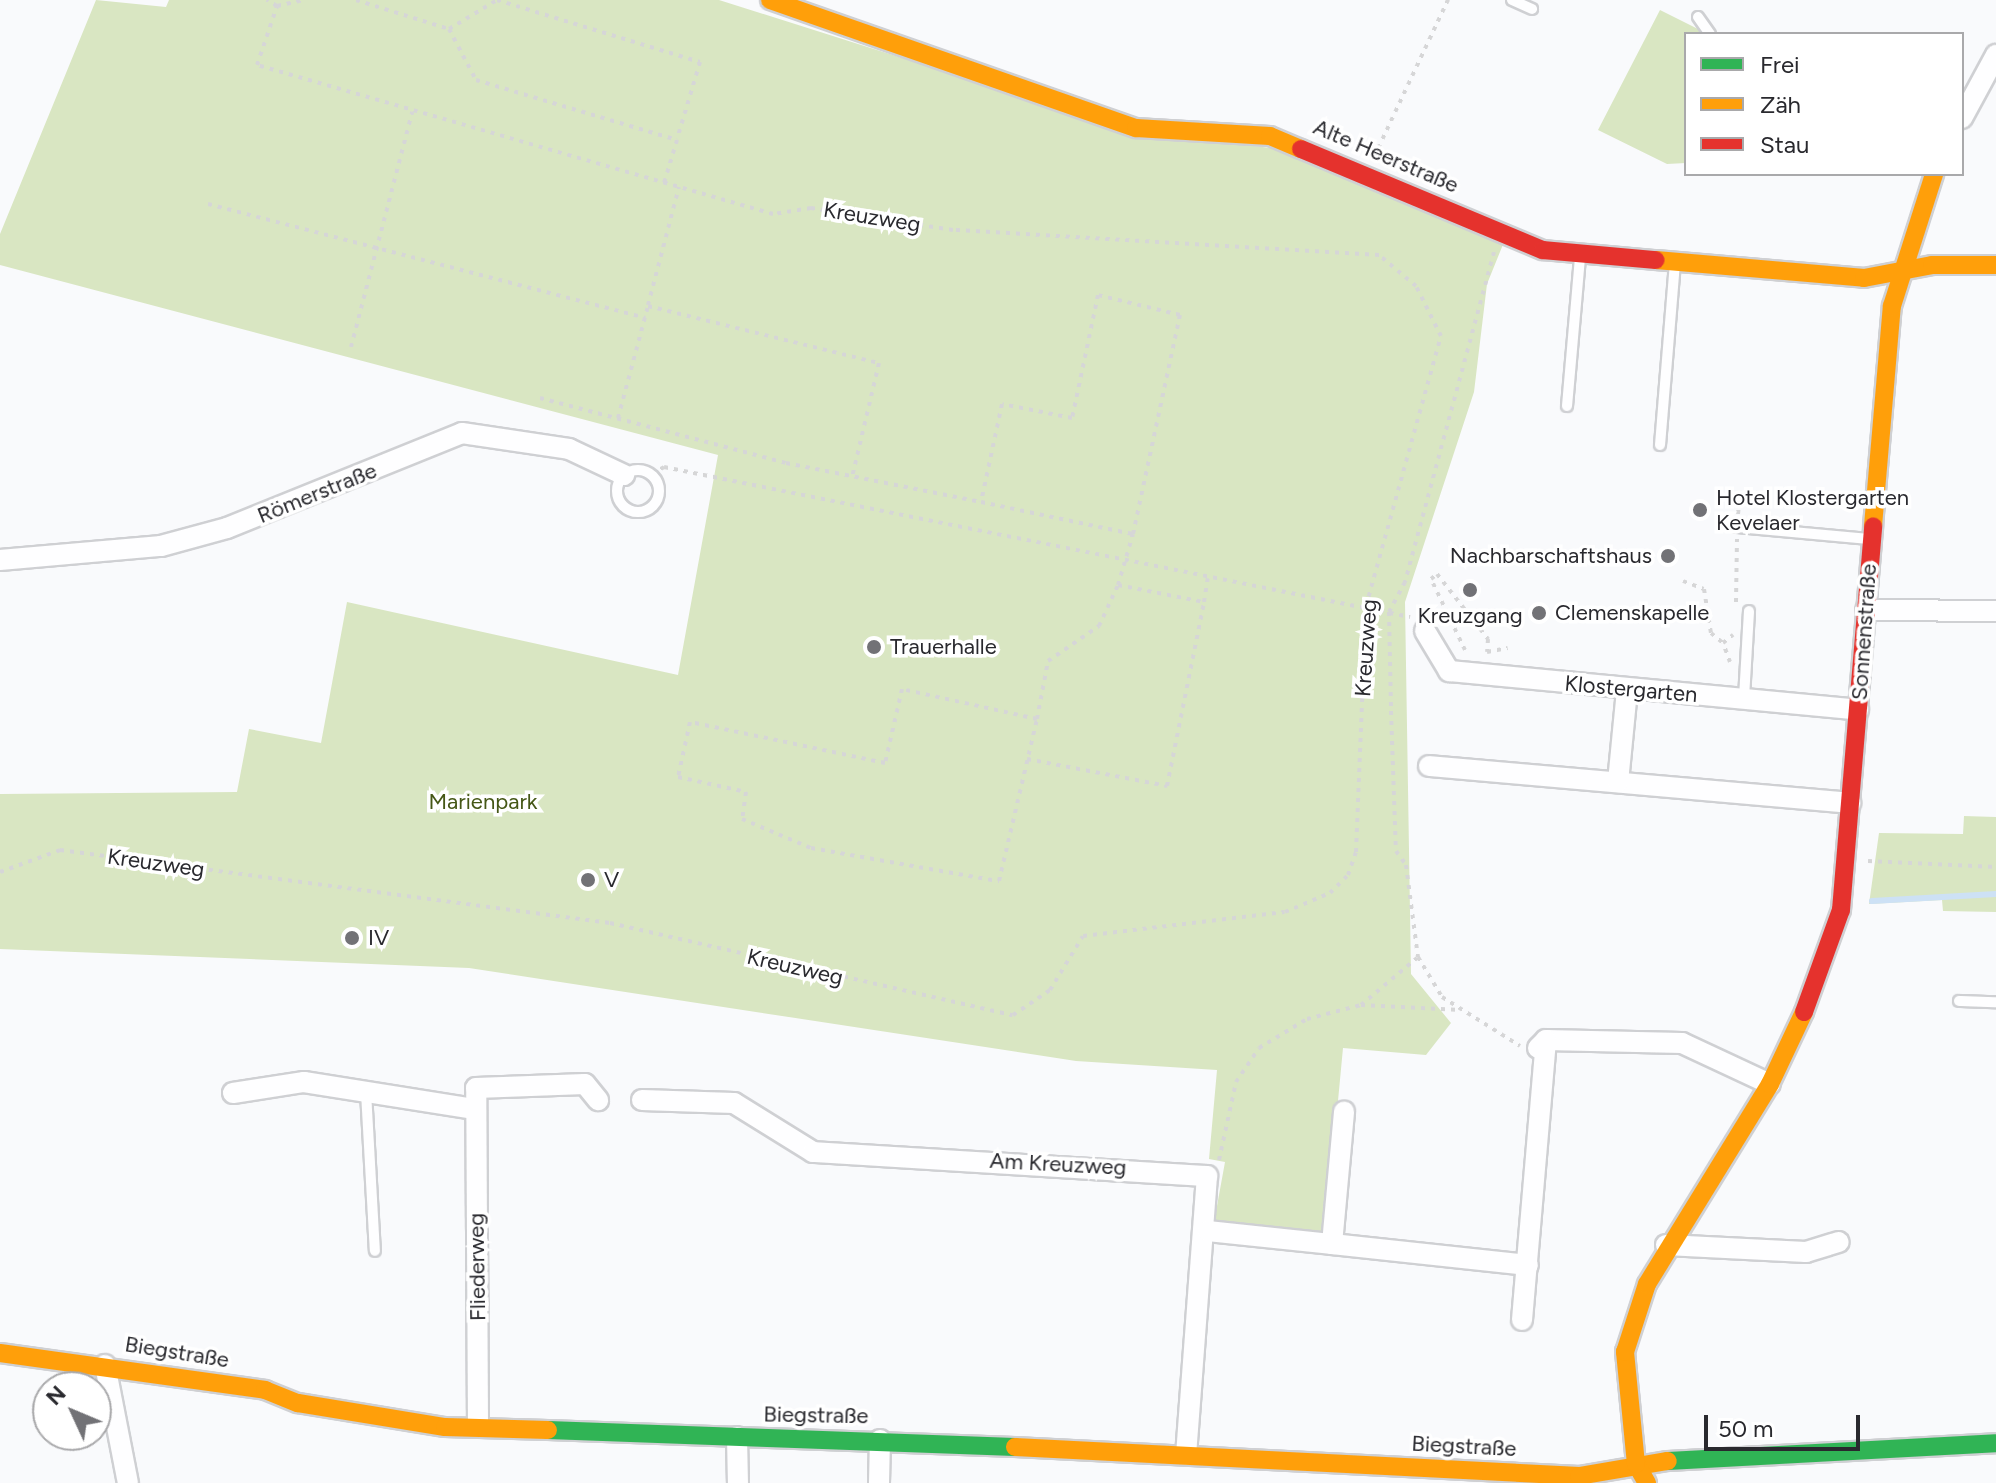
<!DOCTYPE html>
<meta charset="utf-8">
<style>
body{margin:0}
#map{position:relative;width:1996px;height:1483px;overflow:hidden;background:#f9fafc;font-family:Figtree,sans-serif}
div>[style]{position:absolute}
.green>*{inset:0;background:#d9e6c2}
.stream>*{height:6px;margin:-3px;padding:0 3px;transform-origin:3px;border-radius:3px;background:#cde1f5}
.path>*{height:4px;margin-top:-2px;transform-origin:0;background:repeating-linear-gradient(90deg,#d6d6d7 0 4px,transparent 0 10px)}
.roads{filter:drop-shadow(2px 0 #cfd0d3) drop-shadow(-2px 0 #cfd0d3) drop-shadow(0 2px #cfd0d3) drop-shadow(0 -2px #cfd0d3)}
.lane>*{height:10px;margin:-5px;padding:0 5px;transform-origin:5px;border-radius:5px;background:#fefeff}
.lane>.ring{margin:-5px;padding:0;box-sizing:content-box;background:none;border:10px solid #fefeff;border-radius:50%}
.street>*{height:20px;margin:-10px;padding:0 10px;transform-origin:10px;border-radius:10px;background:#fefeff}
.fast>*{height:18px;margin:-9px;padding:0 9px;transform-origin:9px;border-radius:9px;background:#30b455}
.slow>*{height:18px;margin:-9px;padding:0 9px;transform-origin:9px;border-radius:9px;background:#ff9f0a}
.jam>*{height:18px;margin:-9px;padding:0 9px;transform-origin:9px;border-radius:9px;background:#e5322d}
.dots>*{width:22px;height:22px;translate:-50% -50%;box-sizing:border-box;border:4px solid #fff;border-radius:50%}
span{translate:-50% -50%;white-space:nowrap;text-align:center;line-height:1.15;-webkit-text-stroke:7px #fff;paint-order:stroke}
.street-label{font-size:22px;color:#29292e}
.poi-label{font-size:22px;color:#29292e}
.left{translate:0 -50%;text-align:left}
.right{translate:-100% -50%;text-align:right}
.park-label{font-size:22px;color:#455716}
.legend{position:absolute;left:1684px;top:32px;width:280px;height:144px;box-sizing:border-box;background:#fff;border:2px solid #a9a9ab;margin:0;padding:10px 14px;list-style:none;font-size:24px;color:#29292e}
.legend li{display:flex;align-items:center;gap:16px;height:40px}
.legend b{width:40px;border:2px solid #a9a9ab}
.north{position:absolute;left:32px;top:1371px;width:80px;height:80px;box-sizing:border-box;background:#fff;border:2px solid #a9a9ab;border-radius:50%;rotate:314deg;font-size:22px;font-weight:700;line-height:32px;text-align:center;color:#29292e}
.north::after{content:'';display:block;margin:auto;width:28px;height:36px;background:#727276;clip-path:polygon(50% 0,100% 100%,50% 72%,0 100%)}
.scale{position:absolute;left:1704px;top:1415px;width:156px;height:36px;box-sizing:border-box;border:4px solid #29292e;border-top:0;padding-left:10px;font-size:24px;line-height:28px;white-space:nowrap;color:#29292e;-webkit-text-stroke:6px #fff;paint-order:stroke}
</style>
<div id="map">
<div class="green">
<div style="clip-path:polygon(96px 0,166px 7px,169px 0,719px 0,1136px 132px,1271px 148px,1504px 242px,1487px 284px,1474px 392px,1405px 602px,1411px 974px,1451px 1023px,1426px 1055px,1343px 1048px,1325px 1238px,1213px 1228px,1225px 1162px,1209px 1159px,1217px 1070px,1076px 1061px,469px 968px,0 949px,0 794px,237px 792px,249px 729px,321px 743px,347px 602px,678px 675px,718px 455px,0 265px,0 234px)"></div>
<div style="clip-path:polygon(1660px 10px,1708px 34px,1686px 34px,1686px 163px,1667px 164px,1598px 130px)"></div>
<div style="clip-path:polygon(1964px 816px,1996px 817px,1996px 912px,1943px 911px,1942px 900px,1869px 904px,1879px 833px,1963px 834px)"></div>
</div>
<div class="stream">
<div style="left:1872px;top:901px;width:124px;rotate:-3.2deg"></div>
</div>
<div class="path">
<div style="left:356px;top:0;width:97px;rotate:17.3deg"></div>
<div style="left:449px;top:29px;width:58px;rotate:62.1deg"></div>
<div style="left:476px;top:80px;width:210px;rotate:16.6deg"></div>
<div style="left:677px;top:140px;width:45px;rotate:106.8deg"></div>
<div style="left:277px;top:6px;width:28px;rotate:-13deg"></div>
<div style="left:449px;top:29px;width:56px;rotate:-31.1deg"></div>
<div style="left:497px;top:0;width:212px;rotate:17deg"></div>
<div style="left:700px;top:62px;width:80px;rotate:106.6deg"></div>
<div style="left:1374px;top:157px;width:174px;rotate:-64.8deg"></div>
<div style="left:208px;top:204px;width:452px;rotate:14.6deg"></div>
<div style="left:1494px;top:252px;width:342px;rotate:105.1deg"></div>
<div style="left:1405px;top:582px;width:34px;rotate:118deg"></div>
<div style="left:1389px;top:612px;width:99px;rotate:88.8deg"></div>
<div style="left:1391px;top:711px;width:140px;rotate:88deg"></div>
<div style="left:1396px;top:851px;width:17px;rotate:54deg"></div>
<div style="left:1406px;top:865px;width:93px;rotate:82.6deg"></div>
<div style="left:1418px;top:957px;width:47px;rotate:59deg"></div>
<div style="left:1442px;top:997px;width:92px;rotate:32.1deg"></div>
<div style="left:648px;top:305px;width:122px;rotate:-75.3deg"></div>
<div style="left:351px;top:347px;width:243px;rotate:-75.4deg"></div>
<div style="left:540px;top:398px;width:254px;rotate:14.8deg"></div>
<div style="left:786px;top:463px;width:199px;rotate:11.3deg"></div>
<div style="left:618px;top:418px;width:116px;rotate:-75deg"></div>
<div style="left:648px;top:306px;width:238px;rotate:13.9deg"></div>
<div style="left:879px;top:363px;width:117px;rotate:103.3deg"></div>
<div style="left:652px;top:474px;width:14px;rotate:-30deg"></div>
<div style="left:664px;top:467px;width:761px;rotate:11.37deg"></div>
<div style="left:1738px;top:514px;width:9px;rotate:-84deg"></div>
<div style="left:1683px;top:581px;width:22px;rotate:21deg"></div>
<div style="left:1704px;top:589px;width:45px;rotate:81deg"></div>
<div style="left:1711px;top:633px;width:16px;rotate:40deg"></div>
<div style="left:1118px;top:585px;width:88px;rotate:11.2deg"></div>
<div style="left:1204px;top:602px;width:24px;rotate:-81deg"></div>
<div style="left:1736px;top:602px;width:63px;rotate:-89.1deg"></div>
<div style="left:1465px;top:650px;width:79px;rotate:-115.6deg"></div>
<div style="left:1431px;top:579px;width:8px;rotate:-40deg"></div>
<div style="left:1437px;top:574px;width:83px;rotate:51.9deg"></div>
<div style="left:1488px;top:639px;width:13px;rotate:94deg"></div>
<div style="left:1487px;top:652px;width:21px;rotate:-11deg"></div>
<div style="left:1730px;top:662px;width:20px;rotate:-110deg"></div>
<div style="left:1723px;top:643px;width:13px;rotate:-39deg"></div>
<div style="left:1037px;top:719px;width:138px;rotate:-167.5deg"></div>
<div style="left:902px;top:689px;width:76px;rotate:102.9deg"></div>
<div style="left:885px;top:763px;width:199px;rotate:-168.1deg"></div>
<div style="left:690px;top:722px;width:56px;rotate:102.3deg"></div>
<div style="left:678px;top:777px;width:70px;rotate:12.4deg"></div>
<div style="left:746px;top:792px;width:27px;rotate:98deg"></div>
<div style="left:742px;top:819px;width:75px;rotate:22.8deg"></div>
<div style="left:811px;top:848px;width:191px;rotate:10deg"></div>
<div style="left:999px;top:881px;width:166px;rotate:-76.8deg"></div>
<div style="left:1037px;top:719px;width:59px;rotate:-79.3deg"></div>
<div style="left:1048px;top:661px;width:62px;rotate:-34.5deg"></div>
<div style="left:1099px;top:626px;width:45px;rotate:-65.1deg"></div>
<div style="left:1118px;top:585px;width:53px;rotate:-73.6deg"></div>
<div style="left:1133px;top:534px;width:224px;rotate:-77.9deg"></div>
<div style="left:1180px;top:315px;width:84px;rotate:-166.3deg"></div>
<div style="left:1098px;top:295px;width:126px;rotate:101.9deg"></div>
<div style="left:1072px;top:418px;width:71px;rotate:-168.7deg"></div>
<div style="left:1002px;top:404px;width:100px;rotate:102.1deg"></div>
<div style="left:981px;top:502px;width:155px;rotate:11.9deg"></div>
<div style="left:1027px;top:759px;width:143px;rotate:10.9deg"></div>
<div style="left:1167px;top:786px;width:188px;rotate:-78.6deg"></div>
<div style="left:1868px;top:861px;width:128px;rotate:2.7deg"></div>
<div style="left:0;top:872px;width:64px;rotate:-20.1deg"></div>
<div style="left:60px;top:850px;width:555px;rotate:7.56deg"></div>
<div style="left:610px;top:923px;width:413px;rotate:12.9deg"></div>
<div style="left:1013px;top:1015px;width:45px;rotate:-34deg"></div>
<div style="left:1050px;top:990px;width:63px;rotate:-58.6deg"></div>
<div style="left:1083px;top:936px;width:203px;rotate:-6.8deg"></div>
<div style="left:1285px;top:912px;width:49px;rotate:-22.9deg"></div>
<div style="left:1330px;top:893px;width:25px;rotate:-45deg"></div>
<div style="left:1348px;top:875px;width:24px;rotate:-71deg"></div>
<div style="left:1356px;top:852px;width:246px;rotate:-87.7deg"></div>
<div style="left:1366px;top:606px;width:280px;rotate:-74.5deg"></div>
<div style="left:1441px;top:336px;width:56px;rotate:-116.6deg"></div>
<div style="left:1416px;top:286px;width:48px;rotate:-140deg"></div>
<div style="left:1379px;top:255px;width:427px;rotate:-176.6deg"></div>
<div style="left:953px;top:230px;width:144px;rotate:-171.2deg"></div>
<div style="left:811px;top:208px;width:38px;rotate:171deg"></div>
<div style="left:773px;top:214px;width:537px;rotate:-163.89deg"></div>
<div style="left:257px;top:65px;width:62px;rotate:-71.3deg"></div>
<div style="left:277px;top:6px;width:12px;rotate:-149deg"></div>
<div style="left:1361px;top:1005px;width:100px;rotate:2.9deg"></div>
<div style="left:1219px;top:1160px;width:80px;rotate:-77.7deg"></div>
<div style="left:1236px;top:1082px;width:41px;rotate:-55.9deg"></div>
<div style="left:1259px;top:1048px;width:56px;rotate:-31.1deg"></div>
<div style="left:1307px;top:1019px;width:56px;rotate:-14.5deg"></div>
<div style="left:1361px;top:1005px;width:73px;rotate:-40deg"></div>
</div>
<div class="roads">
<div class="lane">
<div style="left:1512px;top:0;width:22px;rotate:24deg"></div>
<div style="left:1698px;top:17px;width:21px;rotate:55deg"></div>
<div style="left:1567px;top:406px;width:151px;rotate:-85deg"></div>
<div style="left:1660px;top:445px;width:182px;rotate:-85.3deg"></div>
<div class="ring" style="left:617px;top:470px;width:32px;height:32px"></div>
<div style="left:1737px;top:527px;width:133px;rotate:5.2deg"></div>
<div style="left:1744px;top:698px;width:87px;rotate:-86.7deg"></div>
<div style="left:1959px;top:1001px;width:37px;rotate:2deg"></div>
<div style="left:366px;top:1092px;width:159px;rotate:86.8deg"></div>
</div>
<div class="street">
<div style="left:1962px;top:118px;width:72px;rotate:-61.6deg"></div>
<div style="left:0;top:560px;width:162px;rotate:-5deg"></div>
<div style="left:161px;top:546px;width:68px;rotate:-15.3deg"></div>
<div style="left:227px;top:528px;width:253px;rotate:-22deg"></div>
<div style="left:462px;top:433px;width:108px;rotate:8.5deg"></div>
<div style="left:569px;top:449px;width:61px;rotate:25.3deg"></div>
<div style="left:1866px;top:610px;width:130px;rotate:0.4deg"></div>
<div style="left:1425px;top:631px;width:47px;rotate:59deg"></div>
<div style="left:1449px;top:671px;width:411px;rotate:5.4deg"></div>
<div style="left:1429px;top:766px;width:423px;rotate:5deg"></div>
<div style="left:1618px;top:782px;width:91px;rotate:-84.4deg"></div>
<div style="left:1538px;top:1048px;width:11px;rotate:-45deg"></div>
<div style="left:1546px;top:1040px;width:136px;rotate:1.3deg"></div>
<div style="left:1682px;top:1043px;width:97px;rotate:25deg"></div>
<div style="left:233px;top:1093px;width:72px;rotate:-8.8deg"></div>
<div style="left:304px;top:1082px;width:173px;rotate:9deg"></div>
<div style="left:642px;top:1100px;width:92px;rotate:1.9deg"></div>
<div style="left:734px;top:1103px;width:93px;rotate:31.8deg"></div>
<div style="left:813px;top:1152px;width:395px;rotate:3.5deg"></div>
<div style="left:1207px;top:1176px;width:279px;rotate:94.3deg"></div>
<div style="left:1208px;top:1231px;width:125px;rotate:6deg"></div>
<div style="left:1332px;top:1244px;width:133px;rotate:-84.8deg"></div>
<div style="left:1332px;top:1244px;width:197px;rotate:6.1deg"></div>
<div style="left:1666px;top:1245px;width:140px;rotate:2.9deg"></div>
<div style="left:1806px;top:1252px;width:34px;rotate:-17deg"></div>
<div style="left:1522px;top:1320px;width:281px;rotate:-85.1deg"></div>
<div style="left:105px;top:1365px;width:120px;rotate:79deg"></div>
<div style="left:478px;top:1425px;width:337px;rotate:-90.3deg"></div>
<div style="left:476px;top:1088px;width:109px;rotate:-2.1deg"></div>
<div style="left:585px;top:1084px;width:21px;rotate:51deg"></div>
<div style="left:737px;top:1437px;width:46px;rotate:88.8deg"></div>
<div style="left:879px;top:1483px;width:43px;rotate:-88.7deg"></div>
</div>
<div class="fast">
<div style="left:548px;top:1430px;width:467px;rotate:2.1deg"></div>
<div style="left:1668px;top:1461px;width:328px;rotate:-3.1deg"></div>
</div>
<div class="slow">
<div style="left:770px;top:0;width:388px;rotate:19.3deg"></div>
<div style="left:1136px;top:128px;width:134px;rotate:3.4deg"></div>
<div style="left:1270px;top:136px;width:34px;rotate:23deg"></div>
<div style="left:1656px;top:260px;width:209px;rotate:4.9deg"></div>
<div style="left:1864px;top:278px;width:69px;rotate:-10.8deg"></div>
<div style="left:1932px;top:265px;width:64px"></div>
<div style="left:1873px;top:526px;width:221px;rotate:-85.1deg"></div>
<div style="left:1892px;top:306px;width:139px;rotate:-72.3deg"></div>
<div style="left:0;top:1353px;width:268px;rotate:7.9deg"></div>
<div style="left:265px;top:1390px;width:35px;rotate:22deg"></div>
<div style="left:298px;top:1403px;width:149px;rotate:9.3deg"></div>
<div style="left:445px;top:1427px;width:103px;rotate:1.7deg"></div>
<div style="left:1015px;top:1447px;width:565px;rotate:2.94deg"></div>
<div style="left:1579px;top:1476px;width:90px;rotate:-9.6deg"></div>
<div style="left:1647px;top:1483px;width:22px;rotate:-120deg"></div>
<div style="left:1636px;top:1464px;width:113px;rotate:-95.6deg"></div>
<div style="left:1625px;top:1352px;width:71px;rotate:-72.1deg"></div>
<div style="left:1647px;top:1284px;width:235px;rotate:-58.4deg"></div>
<div style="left:1770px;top:1084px;width:80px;rotate:-64.7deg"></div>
</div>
<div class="jam">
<div style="left:1301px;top:149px;width:262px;rotate:22.7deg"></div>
<div style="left:1543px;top:250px;width:113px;rotate:5.1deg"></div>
<div style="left:1804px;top:1012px;width:109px;rotate:-70.1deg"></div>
<div style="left:1841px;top:910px;width:385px;rotate:-85.2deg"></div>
</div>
</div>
<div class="dots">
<div style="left:1700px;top:510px;background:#727276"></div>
<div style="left:1668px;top:556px;background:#727276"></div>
<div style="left:1470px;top:590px;background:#727276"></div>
<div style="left:1539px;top:613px;background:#727276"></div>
<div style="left:874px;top:647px;background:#727276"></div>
<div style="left:588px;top:880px;background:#727276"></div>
<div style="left:352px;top:938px;background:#727276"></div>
</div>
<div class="street-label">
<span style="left:1386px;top:156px;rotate:23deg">Alte Heerstraße</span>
<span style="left:872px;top:217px;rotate:9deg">Kreuzweg</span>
<span style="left:317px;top:493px;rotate:-22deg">Römerstraße</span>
<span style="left:1864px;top:632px;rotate:-86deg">Sonnenstraße</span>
<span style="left:1366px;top:648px;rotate:-86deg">Kreuzweg</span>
<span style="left:1631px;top:689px;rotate:5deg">Klostergarten</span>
<span style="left:156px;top:863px;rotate:8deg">Kreuzweg</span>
<span style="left:795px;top:967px;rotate:13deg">Kreuzweg</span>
<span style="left:1058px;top:1164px;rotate:3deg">Am Kreuzweg</span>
<span style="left:477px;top:1267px;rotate:-91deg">Fliederweg</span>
<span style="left:177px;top:1352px;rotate:9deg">Biegstraße</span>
<span style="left:816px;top:1415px;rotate:1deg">Biegstraße</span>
<span style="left:1464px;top:1446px;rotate:3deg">Biegstraße</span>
</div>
<div class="poi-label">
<span class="left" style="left:1716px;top:510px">Hotel Klostergarten<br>Kevelaer</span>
<span class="right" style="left:1652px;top:556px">Nachbarschaftshaus</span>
<span class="left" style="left:1555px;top:613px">Clemenskapelle</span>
<span style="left:1470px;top:616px">Kreuzgang</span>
<span class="left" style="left:890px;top:647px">Trauerhalle</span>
<span class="left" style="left:604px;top:880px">V</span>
<span class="left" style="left:368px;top:938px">IV</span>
</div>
<div class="park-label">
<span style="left:483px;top:802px">Marienpark</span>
</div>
<ul class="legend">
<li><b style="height:10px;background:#30b455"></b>Frei</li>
<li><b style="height:10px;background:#ff9f0a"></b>Zäh</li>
<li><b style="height:10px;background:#e5322d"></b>Stau</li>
</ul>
<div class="north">N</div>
<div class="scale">50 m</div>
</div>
